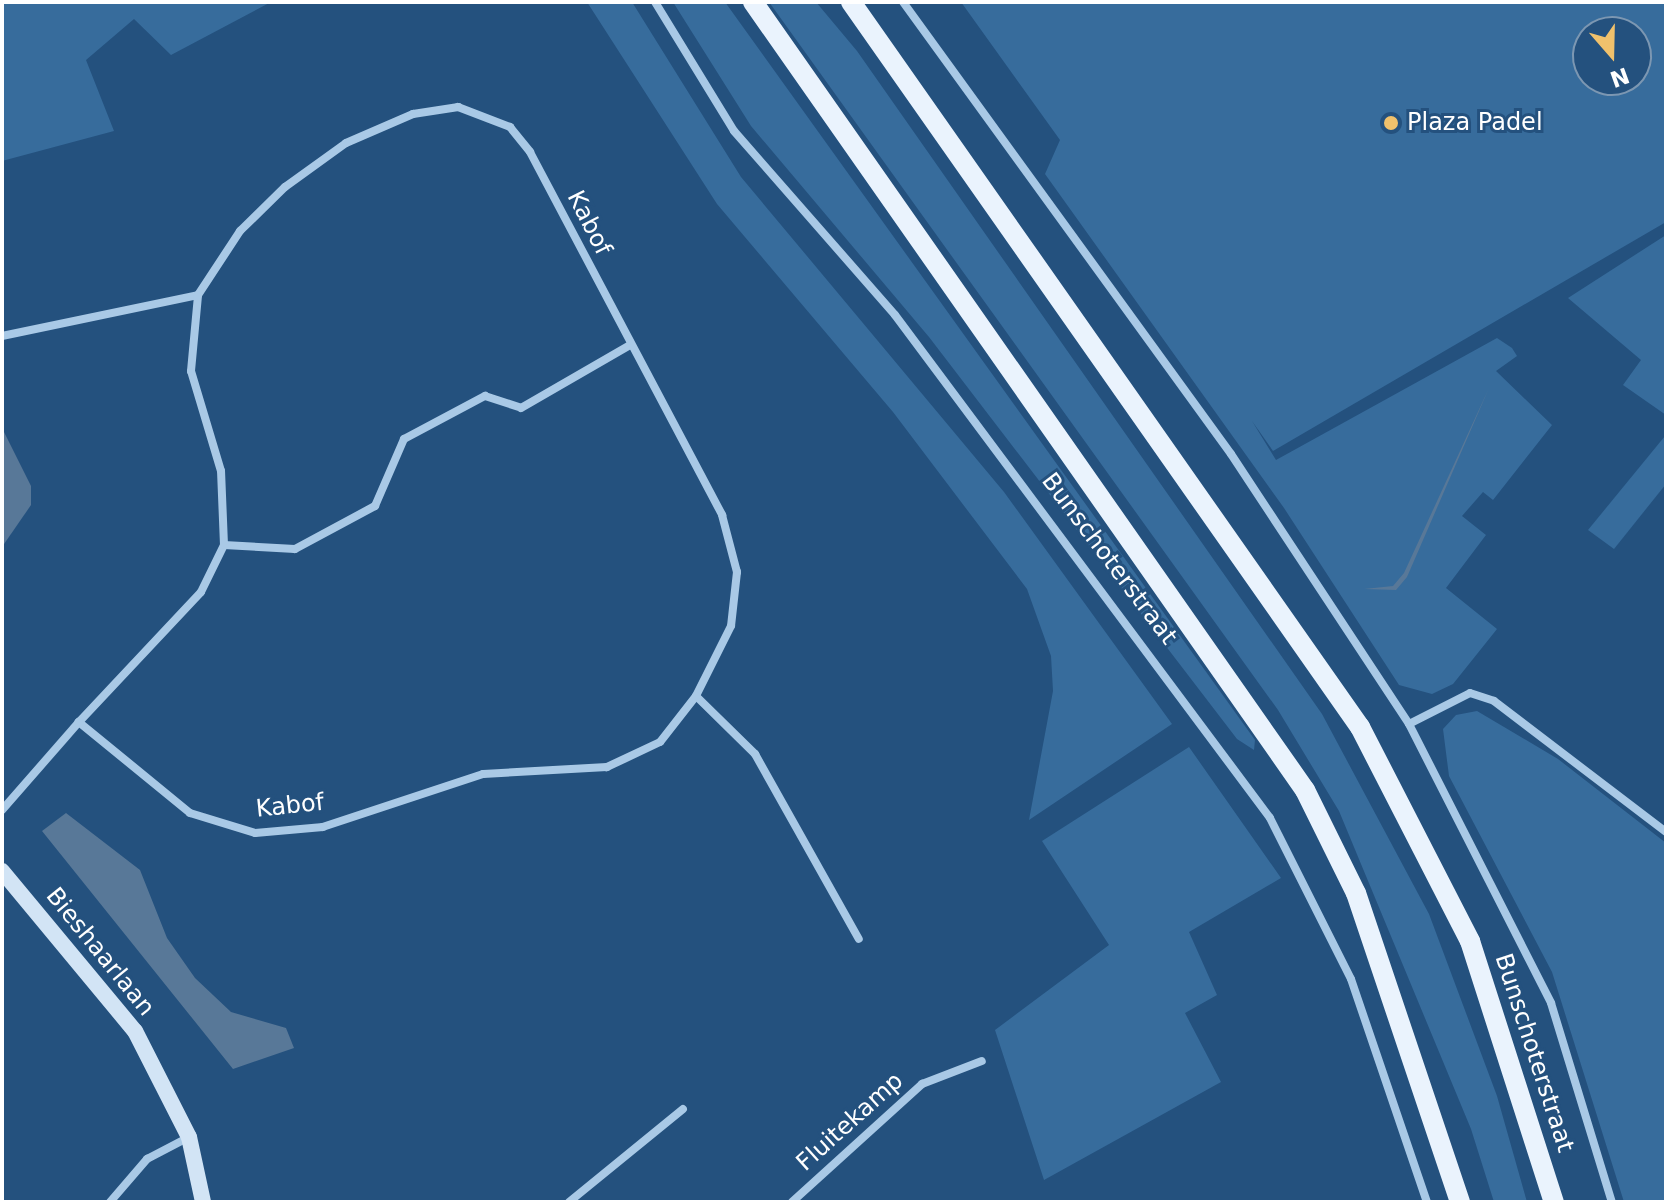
<!DOCTYPE html>
<style>
body{margin:0}
#map{position:relative;width:1668px;height:1204px;overflow:hidden;background:#24517e;font-family:"DejaVu Sans",sans-serif}
div>[style]{position:absolute}
.green>*{inset:0;background:#376c9c}
.water>*{inset:0;background:#587898}
.street>*{height:8px;margin:-4px;padding:0 4px;transform-origin:4px;border-radius:4px;background:#a9c9e6}
.secondary>*{height:16px;margin:-8px;padding:0 8px;transform-origin:8px;border-radius:8px;background:#d2e4f5}
.primary>*{height:20px;margin:-10px;padding:0 10px;transform-origin:10px;border-radius:10px;background:#eaf3fd}
.dots>*{width:22px;height:22px;translate:-50% -50%;box-sizing:border-box;border:4px solid #24517e;border-radius:50%}
span{translate:-50% -50%;white-space:nowrap;text-align:center;line-height:1.15;-webkit-text-stroke:6px #24517e;paint-order:stroke}
.poi-label{font-size:24px;color:#fff}
.left{translate:0 -50%;text-align:left}
.street-label{font-size:24px;color:#fff}
.frame{position:absolute;inset:0;border:4px solid #fff;pointer-events:none}
.north{position:absolute;left:1572px;top:16px;width:80px;height:80px;box-sizing:border-box;background:#24517e;border:2px solid #7c97b2;border-radius:50%;rotate:160deg;font-size:22px;font-weight:700;line-height:32px;text-align:center;color:#fff}
.north::after{content:'';display:block;margin:auto;width:28px;height:36px;background:#f0c16c;clip-path:polygon(50% 0,100% 100%,50% 72%,0 100%)}
</style>
<div id="map">
<div class="green">
<div style="clip-path:polygon(2px 2px,271px 2px,171px 55px,134px 19px,86px 60px,114px 131px,2px 161px)"></div>
<div style="clip-path:polygon(587px 2px,632px 2px,741px 177px,1004px 492px,1172px 724px,1029px 820px,1053px 691px,1051px 656px,1027px 589px,893px 412px,717px 204px)"></div>
<div style="clip-path:polygon(673px 2px,725px 2px,1255px 740px,1254px 750px,1237px 739px,929px 337px,751px 126px)"></div>
<div style="clip-path:polygon(769px 2px,816px 2px,857px 51px,1322px 714px,1429px 914px,1497px 1096px,1527px 1202px,1494px 1202px,1471px 1129px,1339px 811px,1278px 710px)"></div>
<div style="clip-path:polygon(evenodd,961px 2px,1666px 2px,1666px 222px,1273px 451px,1252px 421px,1276px 460px,1497px 338px,1512px 348px,1517px 356px,1496px 371px,1552px 425px,1493px 500px,1483px 492px,1462px 516px,1486px 535px,1446px 588px,1497px 629px,1453px 684px,1432px 694px,1399px 685px,1284px 508px,1045px 174px,1060px 140px,961px 2px,1588px 32px,1636px 32px,1636px 80px,1588px 80px,1588px 32px)"></div>
<div style="clip-path:polygon(1666px 235px,1666px 415px,1623px 385px,1641px 360px,1568px 298px)"></div>
<div style="clip-path:polygon(1665px 436px,1666px 484px,1614px 549px,1588px 530px)"></div>
<div style="clip-path:polygon(1477px 711px,1558px 759px,1666px 843px,1666px 1202px,1624px 1202px,1552px 972px,1449px 776px,1443px 729px,1456px 715px)"></div>
<div style="clip-path:polygon(1189px 747px,1281px 878px,1189px 932px,1217px 995px,1185px 1013px,1221px 1082px,1044px 1180px,995px 1030px,1109px 945px,1042px 841px)"></div>
</div>
<div class="water">
<div style="clip-path:polygon(1489px 388px,1407px 577px,1396px 590px,1364px 589px,1393px 586px,1404px 573px)"></div>
<div style="clip-path:polygon(2px 428px,31px 486px,31px 505px,2px 547px)"></div>
<div style="clip-path:polygon(66px 813px,140px 870px,167px 938px,195px 978px,231px 1012px,286px 1028px,294px 1048px,233px 1069px,42px 831px)"></div>
</div>
<div class="street">
<div style="left:655px;top:2px;width:151px;rotate:58.5deg"></div>
<div style="left:734px;top:131px;width:244px;rotate:48.8deg"></div>
<div style="left:895px;top:315px;width:627px;rotate:53.29deg"></div>
<div style="left:1270px;top:818px;width:180px;rotate:63.3deg"></div>
<div style="left:1351px;top:979px;width:236px;rotate:71.2deg"></div>
<div style="left:903px;top:2px;width:558px;rotate:54.03deg"></div>
<div style="left:1231px;top:454px;width:323px;rotate:56.6deg"></div>
<div style="left:1409px;top:724px;width:313px;rotate:63deg"></div>
<div style="left:1551px;top:1003px;width:208px;rotate:73deg"></div>
<div style="left:2px;top:336px;width:200px;rotate:-11.8deg"></div>
<div style="left:224px;top:545px;width:71px;rotate:3.2deg"></div>
<div style="left:295px;top:549px;width:91px;rotate:-28.3deg"></div>
<div style="left:375px;top:506px;width:73px;rotate:-66.6deg"></div>
<div style="left:404px;top:439px;width:92px;rotate:-28deg"></div>
<div style="left:485px;top:396px;width:38px;rotate:18deg"></div>
<div style="left:521px;top:408px;width:126px;rotate:-30deg"></div>
<div style="left:696px;top:696px;width:83px;rotate:44.5deg"></div>
<div style="left:755px;top:754px;width:212px;rotate:60.7deg"></div>
<div style="left:1409px;top:724px;width:68px;rotate:-26.9deg"></div>
<div style="left:1470px;top:693px;width:25px;rotate:18deg"></div>
<div style="left:1494px;top:701px;width:216px;rotate:37.3deg"></div>
<div style="left:2px;top:810px;width:117px;rotate:-48.8deg"></div>
<div style="left:79px;top:722px;width:178px;rotate:-46.8deg"></div>
<div style="left:201px;top:592px;width:52px;rotate:-63.9deg"></div>
<div style="left:224px;top:545px;width:74px;rotate:-92.3deg"></div>
<div style="left:221px;top:471px;width:104px;rotate:-106.7deg"></div>
<div style="left:191px;top:371px;width:76px;rotate:-84.7deg"></div>
<div style="left:198px;top:295px;width:77px;rotate:-56.7deg"></div>
<div style="left:240px;top:231px;width:63px;rotate:-44.4deg"></div>
<div style="left:285px;top:187px;width:75px;rotate:-35.8deg"></div>
<div style="left:346px;top:143px;width:73px;rotate:-23.4deg"></div>
<div style="left:413px;top:114px;width:46px;rotate:-8.8deg"></div>
<div style="left:458px;top:107px;width:56px;rotate:21deg"></div>
<div style="left:510px;top:127px;width:32px;rotate:51deg"></div>
<div style="left:530px;top:152px;width:411px;rotate:62.1deg"></div>
<div style="left:722px;top:515px;width:59px;rotate:75.3deg"></div>
<div style="left:737px;top:572px;width:54px;rotate:96.3deg"></div>
<div style="left:731px;top:626px;width:78px;rotate:116.6deg"></div>
<div style="left:696px;top:696px;width:58px;rotate:128deg"></div>
<div style="left:660px;top:742px;width:59px;rotate:154.7deg"></div>
<div style="left:607px;top:767px;width:124px;rotate:176.8deg"></div>
<div style="left:483px;top:774px;width:169px;rotate:161.7deg"></div>
<div style="left:323px;top:827px;width:68px;rotate:175deg"></div>
<div style="left:255px;top:833px;width:68px;rotate:-162.9deg"></div>
<div style="left:190px;top:813px;width:144px;rotate:-140.7deg"></div>
<div style="left:110px;top:1202px;width:57px;rotate:-49.3deg"></div>
<div style="left:147px;top:1159px;width:47px;rotate:-27.6deg"></div>
<div style="left:569px;top:1202px;width:147px;rotate:-39.2deg"></div>
<div style="left:792px;top:1202px;width:176px;rotate:-42.2deg"></div>
<div style="left:922px;top:1084px;width:64px;rotate:-21deg"></div>
</div>
<div class="secondary">
<div style="left:2px;top:871px;width:208px;rotate:50.3deg"></div>
<div style="left:135px;top:1031px;width:119px;rotate:63deg"></div>
<div style="left:189px;top:1137px;width:66px;rotate:77.8deg"></div>
</div>
<div class="primary">
<div style="left:753px;top:2px;width:962px;rotate:54.99deg"></div>
<div style="left:1305px;top:790px;width:115px;rotate:63.7deg"></div>
<div style="left:1356px;top:893px;width:326px;rotate:71.4deg"></div>
<div style="left:851px;top:2px;width:886px;rotate:54.93deg"></div>
<div style="left:1360px;top:727px;width:241px;rotate:62.8deg"></div>
<div style="left:1470px;top:941px;width:274px;rotate:72.2deg"></div>
</div>
<div class="dots">
<div style="left:1391px;top:123px;background:#f0c16c"></div>
</div>
<div class="poi-label">
<span class="left" style="left:1407px;top:123px">Plaza Padel</span>
</div>
<div class="street-label">
<span style="left:589px;top:223px;rotate:63deg">Kabof</span>
<span style="left:1109px;top:559px;rotate:53deg">Bunschoterstraat</span>
<span style="left:290px;top:806px;rotate:-6deg">Kabof</span>
<span style="left:100px;top:952px;rotate:51deg">Bieshaarlaan</span>
<span style="left:1534px;top:1053px;rotate:72deg">Bunschoterstraat</span>
<span style="left:850px;top:1122px;rotate:-42deg">Fluitekamp</span>
</div>
<div class="frame"></div>
<div class="north">N</div>
</div>
